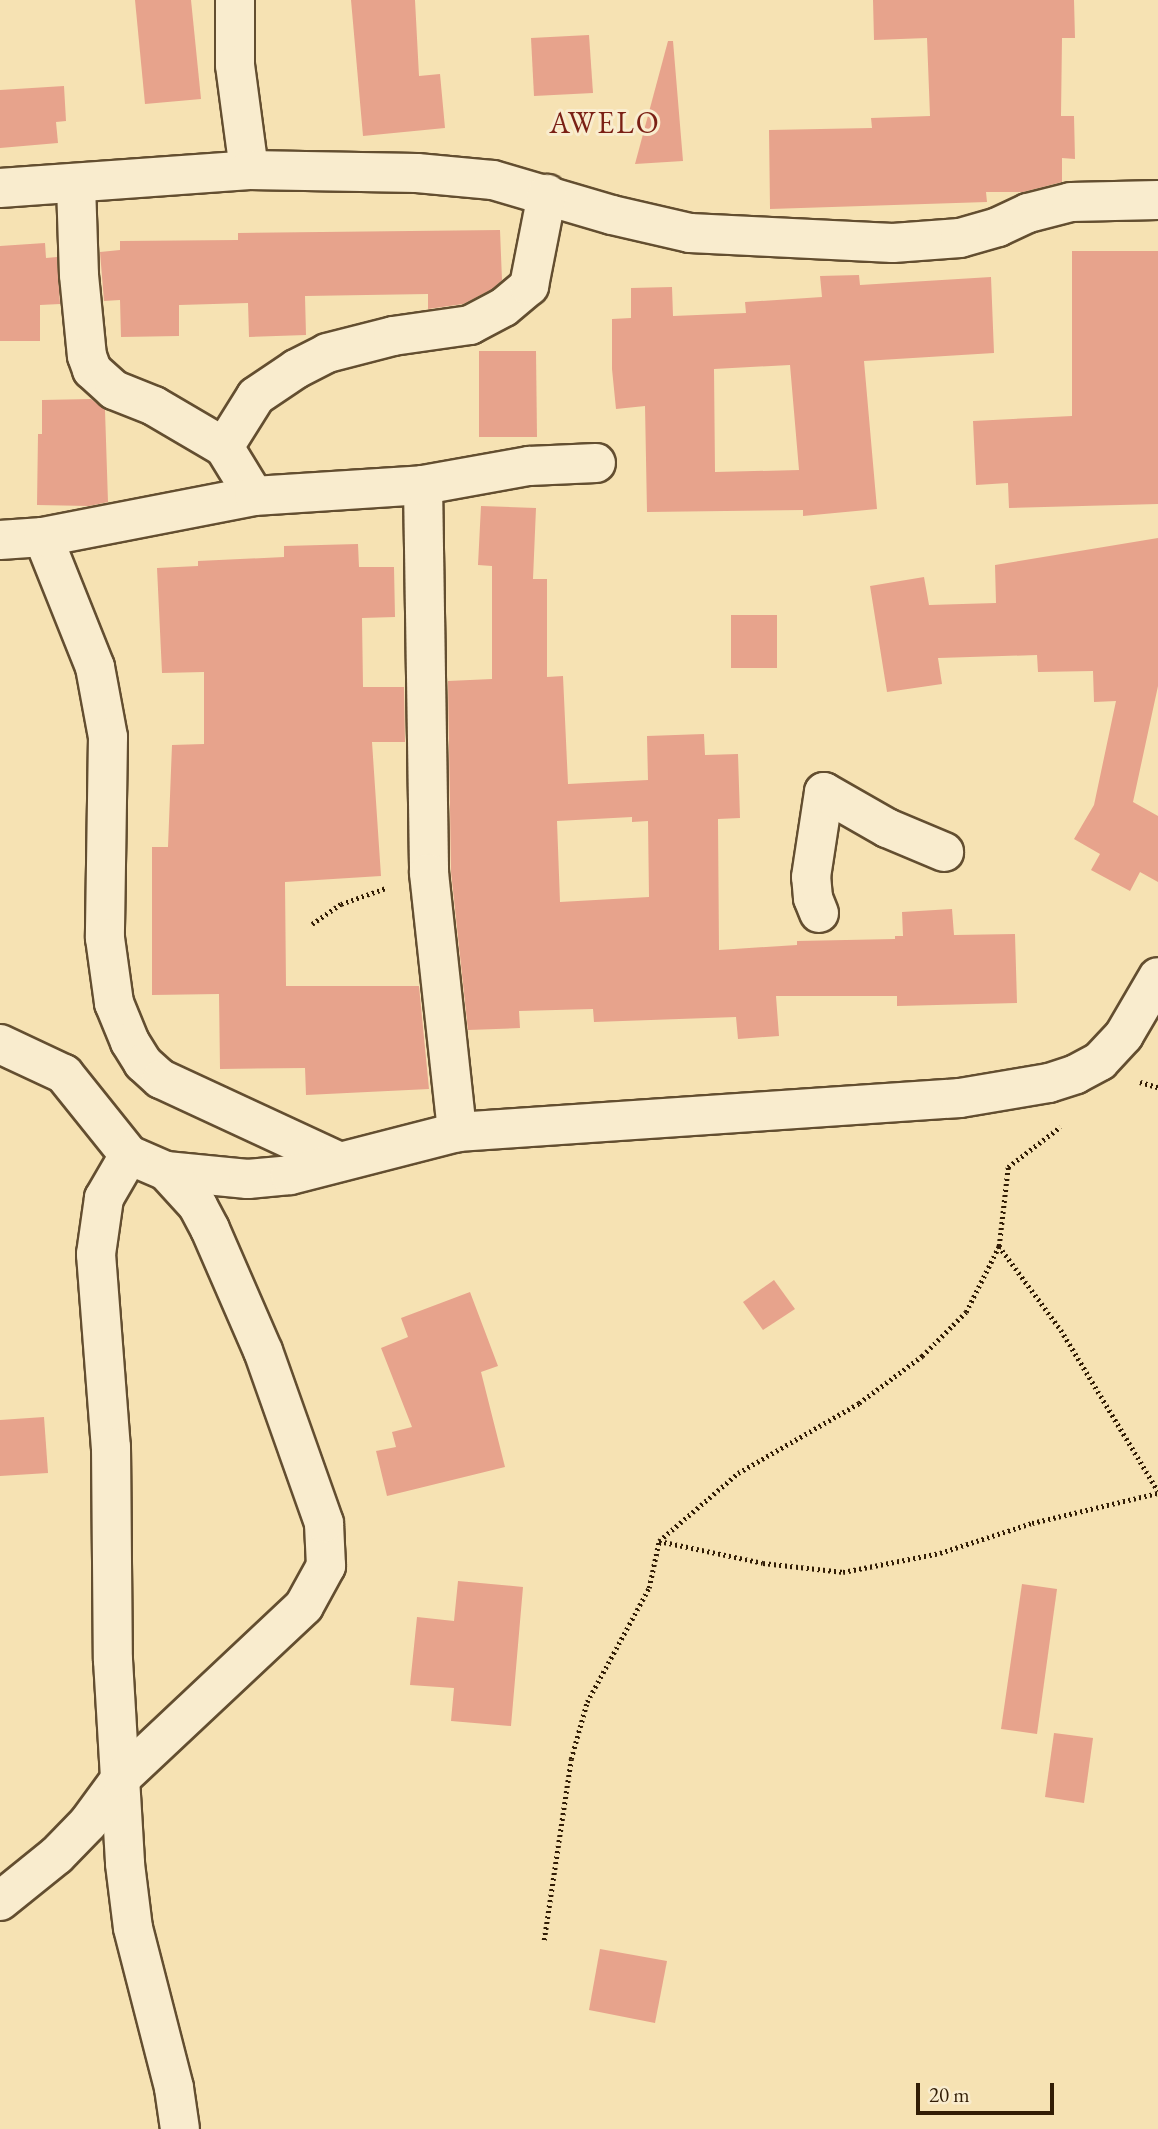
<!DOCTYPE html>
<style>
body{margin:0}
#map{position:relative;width:1158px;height:2129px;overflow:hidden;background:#f6e2b3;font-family:"EB Garamond",serif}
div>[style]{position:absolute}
.building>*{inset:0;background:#e7a38c}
.path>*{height:4.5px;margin-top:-2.25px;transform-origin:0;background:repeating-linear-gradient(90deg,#321d05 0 2px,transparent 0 5.5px)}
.roads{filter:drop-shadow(2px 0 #634e30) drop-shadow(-2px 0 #634e30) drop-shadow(0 2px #634e30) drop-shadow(0 -2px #634e30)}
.minor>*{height:38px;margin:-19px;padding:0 19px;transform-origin:19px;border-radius:19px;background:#f9ecce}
span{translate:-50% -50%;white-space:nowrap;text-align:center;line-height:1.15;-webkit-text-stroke:6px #f9ecce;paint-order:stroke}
.quarter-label{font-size:30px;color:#7a1f14;letter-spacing:2px}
.scale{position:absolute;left:916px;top:2083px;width:138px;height:32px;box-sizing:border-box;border:4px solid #321d05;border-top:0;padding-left:9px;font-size:21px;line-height:24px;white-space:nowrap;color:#321d05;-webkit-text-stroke:5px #f9ecce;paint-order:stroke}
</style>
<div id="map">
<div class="building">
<div style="clip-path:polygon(135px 0,191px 0,201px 99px,145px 104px)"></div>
<div style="clip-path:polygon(351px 0,415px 0,419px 76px,440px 74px,445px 128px,363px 136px)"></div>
<div style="clip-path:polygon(873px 0,1074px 0,1075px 38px,1062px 38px,1061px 116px,1074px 116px,1075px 159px,1062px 158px,1062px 182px,1023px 192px,986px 192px,987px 202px,770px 209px,769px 130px,872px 128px,871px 118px,930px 116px,927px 38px,874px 40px)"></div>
<div style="clip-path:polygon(589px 35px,593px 93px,534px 96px,531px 38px)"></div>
<div style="clip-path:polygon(668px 41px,673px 41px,683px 161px,635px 164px)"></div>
<div style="clip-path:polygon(64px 86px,66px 121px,56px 122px,58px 143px,0 148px,0 90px)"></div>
<div style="clip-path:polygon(500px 230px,502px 280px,492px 289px,463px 304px,428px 309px,428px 294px,305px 296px,306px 335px,249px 337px,248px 303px,179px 305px,179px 336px,121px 337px,120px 300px,104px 301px,100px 252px,120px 250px,120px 241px,238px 240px,238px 233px)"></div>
<div style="clip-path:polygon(45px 243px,46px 258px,57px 257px,60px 304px,40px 305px,40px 341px,0 341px,0 246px)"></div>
<div style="clip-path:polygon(1072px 251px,1158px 251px,1158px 504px,1009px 508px,1008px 483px,976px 485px,973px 421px,1072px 416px)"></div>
<div style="clip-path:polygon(evenodd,859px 275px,860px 285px,991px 277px,994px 353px,864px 361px,877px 509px,803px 516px,803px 510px,647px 512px,645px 406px,616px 409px,612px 369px,612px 319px,631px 318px,631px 288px,672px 287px,673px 316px,746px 313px,745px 302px,822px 297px,820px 276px,859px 275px,790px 365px,799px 470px,715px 472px,714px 369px,790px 365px)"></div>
<div style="clip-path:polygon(479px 351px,536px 351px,537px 437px,479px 437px)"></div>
<div style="clip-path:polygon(91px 399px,105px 410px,108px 502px,89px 506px,37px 505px,38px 434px,42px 434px,42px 400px)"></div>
<div style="clip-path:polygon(evenodd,481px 506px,536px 508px,533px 579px,547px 579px,547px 677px,563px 676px,568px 784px,648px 780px,647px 736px,704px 734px,705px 755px,738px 754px,740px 818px,718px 819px,719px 950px,797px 945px,797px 941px,895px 939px,895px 936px,903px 936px,902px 912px,952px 909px,954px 935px,1015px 934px,1017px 1003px,897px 1006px,897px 996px,776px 996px,779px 1036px,738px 1039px,736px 1017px,594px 1022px,593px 1009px,519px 1011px,520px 1028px,468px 1030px,451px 872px,448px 681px,492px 679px,492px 566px,478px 565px,481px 506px,632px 817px,632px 822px,648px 821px,649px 897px,560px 902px,557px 821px,632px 817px)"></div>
<div style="clip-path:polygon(1158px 538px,1158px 686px,1133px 802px,1158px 816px,1158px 882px,1140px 872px,1130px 891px,1091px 870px,1100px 854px,1074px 839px,1094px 805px,1116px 701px,1094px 702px,1093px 671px,1038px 672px,1037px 655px,938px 658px,942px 684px,887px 692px,870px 586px,924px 577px,929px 605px,996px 603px,995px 565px)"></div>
<div style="clip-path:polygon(358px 544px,359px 567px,394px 567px,395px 617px,362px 618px,363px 687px,404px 687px,405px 742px,372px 742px,381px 876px,285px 882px,286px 986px,419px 986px,429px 1089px,306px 1095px,305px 1068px,220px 1069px,219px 994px,152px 995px,152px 847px,168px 847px,172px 745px,204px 744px,204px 672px,162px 673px,157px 568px,198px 566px,198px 561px,284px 557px,284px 546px)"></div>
<div style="clip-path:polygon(731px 615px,777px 615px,777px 668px,731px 668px)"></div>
<div style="clip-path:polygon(774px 1280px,795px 1309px,763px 1330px,743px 1302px)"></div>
<div style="clip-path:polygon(470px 1292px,498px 1366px,481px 1372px,505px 1467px,387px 1496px,376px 1451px,396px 1447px,392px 1432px,412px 1427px,381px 1348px,408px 1337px,401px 1318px)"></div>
<div style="clip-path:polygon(44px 1417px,48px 1473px,0 1476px,0 1420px)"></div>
<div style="clip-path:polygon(458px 1581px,523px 1587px,511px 1726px,451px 1721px,454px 1688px,410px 1685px,417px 1617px,454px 1621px)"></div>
<div style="clip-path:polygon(1022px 1584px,1057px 1589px,1037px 1734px,1001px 1729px)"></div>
<div style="clip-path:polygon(1054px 1733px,1093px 1738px,1084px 1803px,1045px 1797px)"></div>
<div style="clip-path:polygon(600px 1949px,667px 1961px,655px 2023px,589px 2010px)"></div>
</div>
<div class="path">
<div style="left:312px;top:924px;width:35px;rotate:-35deg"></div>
<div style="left:341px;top:904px;width:48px;rotate:-19.6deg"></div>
<div style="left:1140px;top:1082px;width:19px;rotate:16deg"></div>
<div style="left:999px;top:1246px;width:104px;rotate:53.6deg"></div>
<div style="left:1061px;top:1330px;width:188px;rotate:58.9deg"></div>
<div style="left:659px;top:1541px;width:106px;rotate:11.9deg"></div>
<div style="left:763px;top:1563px;width:81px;rotate:6.4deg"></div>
<div style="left:843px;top:1572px;width:99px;rotate:-11.1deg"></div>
<div style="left:940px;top:1553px;width:97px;rotate:-18.1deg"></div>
<div style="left:1032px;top:1523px;width:130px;rotate:-13.4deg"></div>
<div style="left:544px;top:1940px;width:183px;rotate:-81.5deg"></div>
<div style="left:571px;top:1759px;width:59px;rotate:-74.3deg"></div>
<div style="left:587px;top:1702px;width:130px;rotate:-61.5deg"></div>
<div style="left:649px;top:1588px;width:48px;rotate:-78deg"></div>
<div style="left:659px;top:1541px;width:104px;rotate:-40.7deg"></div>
<div style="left:738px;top:1473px;width:140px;rotate:-30deg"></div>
<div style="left:859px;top:1403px;width:79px;rotate:-36.7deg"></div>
<div style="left:922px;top:1356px;width:62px;rotate:-45deg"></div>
<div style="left:966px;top:1312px;width:74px;rotate:-63.4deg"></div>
<div style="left:999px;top:1246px;width:80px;rotate:-83.5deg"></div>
<div style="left:1008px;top:1167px;width:66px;rotate:-37.6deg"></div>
</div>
<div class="roads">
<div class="minor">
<div style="left:235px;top:0;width:65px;rotate:90deg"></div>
<div style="left:235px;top:65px;width:106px;rotate:82.4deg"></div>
<div style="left:76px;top:185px;width:90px;rotate:88.1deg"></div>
<div style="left:79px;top:275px;width:81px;rotate:84.4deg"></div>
<div style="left:87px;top:356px;width:15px;rotate:70deg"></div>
<div style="left:92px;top:370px;width:30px;rotate:42deg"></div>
<div style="left:114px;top:390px;width:43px;rotate:21.8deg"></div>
<div style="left:154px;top:406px;width:81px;rotate:30.4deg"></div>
<div style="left:224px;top:447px;width:57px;rotate:58.5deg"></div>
<div style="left:0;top:188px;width:250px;rotate:-4.1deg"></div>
<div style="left:249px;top:170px;width:168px;rotate:1deg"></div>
<div style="left:417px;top:173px;width:76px;rotate:5.3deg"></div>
<div style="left:493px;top:180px;width:124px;rotate:16.4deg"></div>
<div style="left:612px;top:215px;width:80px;rotate:13deg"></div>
<div style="left:690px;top:233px;width:203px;rotate:2.8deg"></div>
<div style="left:893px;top:243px;width:67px;rotate:-4.3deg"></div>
<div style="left:960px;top:238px;width:40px;rotate:-16deg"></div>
<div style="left:998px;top:227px;width:33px;rotate:-25deg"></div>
<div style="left:1028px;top:213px;width:44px;rotate:-14.3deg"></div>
<div style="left:1071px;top:202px;width:87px;rotate:-1.3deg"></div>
<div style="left:224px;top:447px;width:60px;rotate:-57.9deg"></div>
<div style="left:256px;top:396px;width:48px;rotate:-34deg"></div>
<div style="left:296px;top:369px;width:35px;rotate:-27deg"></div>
<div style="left:327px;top:353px;width:68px;rotate:-14.4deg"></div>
<div style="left:393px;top:336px;width:78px;rotate:-8.1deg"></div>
<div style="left:470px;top:325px;width:38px;rotate:-28deg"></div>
<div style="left:504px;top:307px;width:33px;rotate:-40deg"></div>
<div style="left:529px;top:286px;width:94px;rotate:-78.9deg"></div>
<div style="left:423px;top:485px;width:388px;rotate:89.1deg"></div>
<div style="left:429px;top:873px;width:261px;rotate:83.8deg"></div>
<div style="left:43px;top:537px;width:140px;rotate:68.2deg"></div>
<div style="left:95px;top:667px;width:71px;rotate:79.5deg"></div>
<div style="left:108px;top:737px;width:201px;rotate:90.9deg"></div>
<div style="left:105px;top:938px;width:66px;rotate:82.1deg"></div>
<div style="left:114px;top:1003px;width:42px;rotate:67.7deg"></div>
<div style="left:130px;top:1042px;width:25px;rotate:58deg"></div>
<div style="left:143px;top:1063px;width:24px;rotate:42deg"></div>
<div style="left:161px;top:1079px;width:195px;rotate:24.9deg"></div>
<div style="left:0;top:540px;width:43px;rotate:-4deg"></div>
<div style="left:43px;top:537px;width:215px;rotate:-11deg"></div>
<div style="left:254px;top:496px;width:169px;rotate:-3.7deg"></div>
<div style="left:423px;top:485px;width:108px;rotate:-10.2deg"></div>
<div style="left:529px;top:466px;width:67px;rotate:-2.6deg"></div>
<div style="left:819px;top:913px;width:16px;rotate:-112deg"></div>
<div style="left:813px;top:898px;width:21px;rotate:-95deg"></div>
<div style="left:811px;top:877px;width:86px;rotate:-81.3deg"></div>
<div style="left:824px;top:792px;width:73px;rotate:29.7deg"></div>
<div style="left:887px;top:828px;width:62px;rotate:22.8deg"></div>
<div style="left:0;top:1044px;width:71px;rotate:25.1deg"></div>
<div style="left:64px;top:1074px;width:104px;rotate:51.3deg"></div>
<div style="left:129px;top:1155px;width:40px;rotate:23.4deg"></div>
<div style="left:166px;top:1171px;width:82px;rotate:5.6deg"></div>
<div style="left:248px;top:1179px;width:42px;rotate:-5.4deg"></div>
<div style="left:290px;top:1175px;width:172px;rotate:-14.4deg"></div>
<div style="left:457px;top:1132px;width:504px;rotate:-3.87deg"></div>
<div style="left:960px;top:1098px;width:90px;rotate:-9.6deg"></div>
<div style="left:1049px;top:1083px;width:28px;rotate:-18deg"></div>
<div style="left:1076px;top:1074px;width:27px;rotate:-28deg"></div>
<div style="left:1100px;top:1061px;width:35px;rotate:-47deg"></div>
<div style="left:1124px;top:1035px;width:67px;rotate:-59.6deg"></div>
<div style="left:129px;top:1155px;width:50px;rotate:120.2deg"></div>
<div style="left:104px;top:1198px;width:57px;rotate:98.1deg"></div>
<div style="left:96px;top:1254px;width:194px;rotate:85.6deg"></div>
<div style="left:111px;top:1447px;width:213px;rotate:89.5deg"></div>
<div style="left:113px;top:1660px;width:204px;rotate:86.6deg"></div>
<div style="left:125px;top:1864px;width:64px;rotate:82.9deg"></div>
<div style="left:133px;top:1928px;width:165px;rotate:75.6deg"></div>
<div style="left:174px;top:2088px;width:41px;rotate:81.7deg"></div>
<div style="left:0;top:1901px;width:73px;rotate:-38.9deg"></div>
<div style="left:57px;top:1855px;width:45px;rotate:-45.9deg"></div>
<div style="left:88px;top:1823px;width:56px;rotate:-53.7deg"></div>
<div style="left:121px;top:1778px;width:251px;rotate:-43.2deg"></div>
<div style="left:304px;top:1606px;width:46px;rotate:-61.2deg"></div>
<div style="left:326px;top:1566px;width:43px;rotate:-92.7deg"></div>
<div style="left:324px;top:1523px;width:182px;rotate:-109.5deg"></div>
<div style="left:263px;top:1351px;width:133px;rotate:-113.5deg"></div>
<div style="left:210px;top:1229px;width:26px;rotate:-118deg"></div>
<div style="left:198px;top:1206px;width:47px;rotate:-132.4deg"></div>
</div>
</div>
<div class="quarter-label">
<span style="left:605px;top:123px">AWELO</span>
</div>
<div class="scale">20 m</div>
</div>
